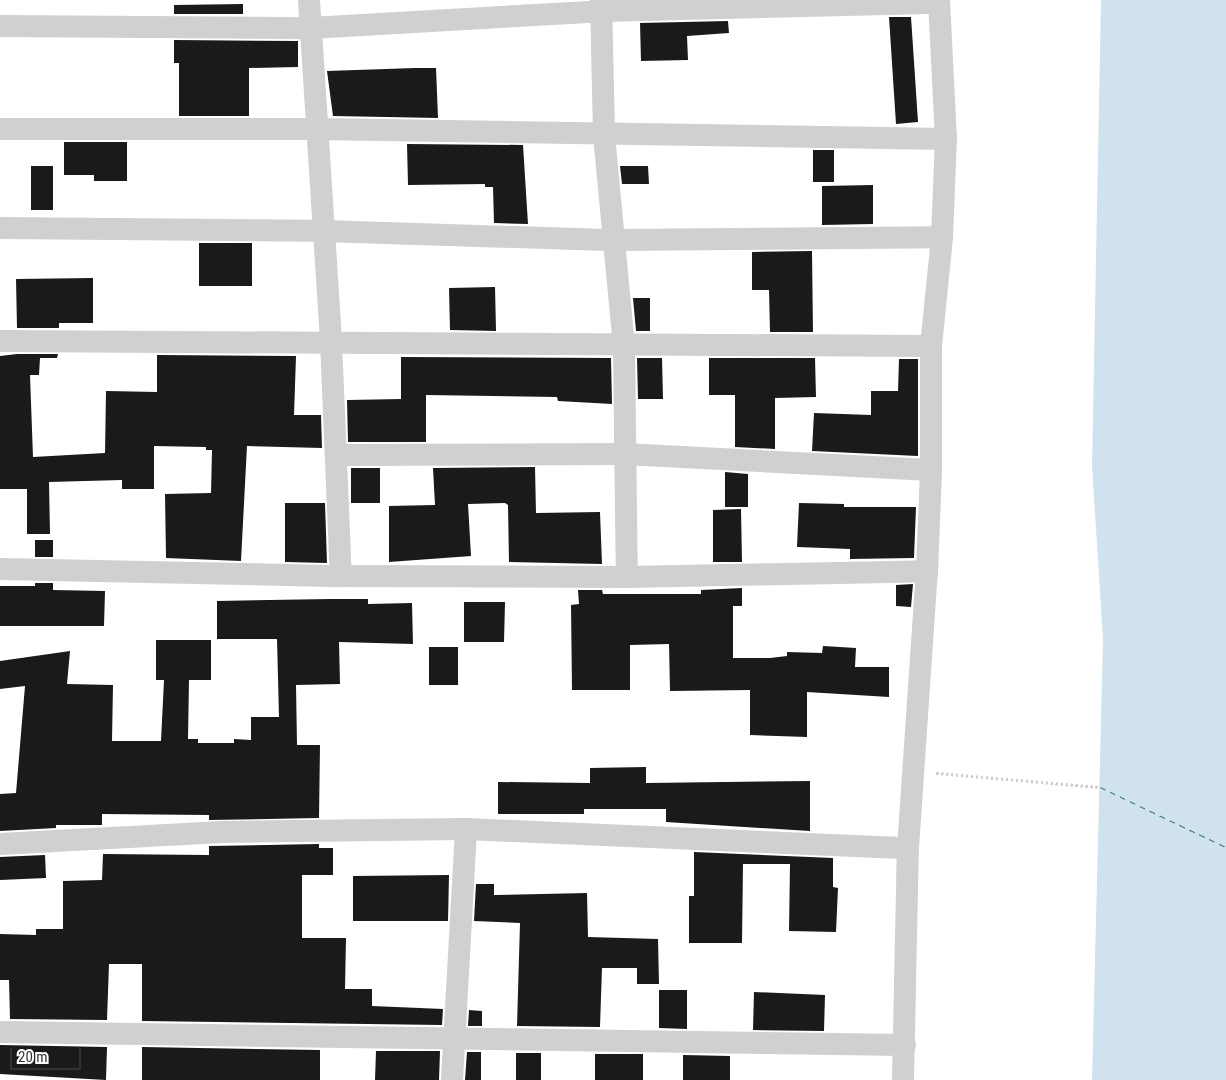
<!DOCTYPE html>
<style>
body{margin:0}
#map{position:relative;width:1226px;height:1080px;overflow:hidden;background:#fff;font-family:"Roboto Condensed",sans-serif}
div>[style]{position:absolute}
.water>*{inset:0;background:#cfe2ee}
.ferry>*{height:1px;margin-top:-0.5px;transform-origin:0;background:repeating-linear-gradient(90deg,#3f7597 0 6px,transparent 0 11px)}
.building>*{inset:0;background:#1a1a1a}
.path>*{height:3px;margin-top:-1.5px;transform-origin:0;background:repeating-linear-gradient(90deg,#cdcdcd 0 2.5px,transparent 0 5px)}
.street>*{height:22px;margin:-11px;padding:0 11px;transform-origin:11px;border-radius:11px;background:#d0d0d0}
span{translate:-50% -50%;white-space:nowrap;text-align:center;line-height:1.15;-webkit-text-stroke:5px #fff;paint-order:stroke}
.scale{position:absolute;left:10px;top:1048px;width:71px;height:22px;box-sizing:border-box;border:2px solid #333;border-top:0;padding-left:6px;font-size:15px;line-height:18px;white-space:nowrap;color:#333;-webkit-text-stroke:4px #fff;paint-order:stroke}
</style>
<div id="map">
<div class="water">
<div style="clip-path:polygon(1101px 0,1226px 0,1226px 1080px,1092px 1080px,1103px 639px,1092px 466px)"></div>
</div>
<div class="ferry">
<div style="left:1100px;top:787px;width:140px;rotate:25.5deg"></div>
</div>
<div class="building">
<div style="clip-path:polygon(243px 4px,243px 14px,174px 14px,174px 5px)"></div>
<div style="clip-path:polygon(889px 17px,911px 17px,918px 122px,896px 124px)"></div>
<div style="clip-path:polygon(728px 21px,729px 33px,687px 36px,688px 60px,641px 61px,640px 23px)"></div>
<div style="clip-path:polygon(174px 40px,298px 41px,298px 67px,249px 68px,249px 116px,179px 116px,179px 63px,174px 63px)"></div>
<div style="clip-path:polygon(415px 68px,436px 68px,438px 118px,333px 116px,327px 71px)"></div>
<div style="clip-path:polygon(64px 142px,127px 142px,127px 181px,94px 181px,94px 175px,64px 175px)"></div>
<div style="clip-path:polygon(407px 144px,523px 145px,528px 224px,494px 223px,493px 187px,485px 187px,485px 184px,408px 185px)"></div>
<div style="clip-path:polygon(813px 150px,834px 150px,834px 182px,813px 182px)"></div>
<div style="clip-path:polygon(31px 166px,53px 166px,53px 210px,31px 210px)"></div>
<div style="clip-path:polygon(620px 166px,648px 166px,649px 184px,622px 184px)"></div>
<div style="clip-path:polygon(873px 185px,873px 224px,822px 225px,822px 186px)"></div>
<div style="clip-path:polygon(199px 243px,252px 243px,252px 286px,199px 286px)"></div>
<div style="clip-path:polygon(812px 251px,813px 332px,770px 332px,769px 290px,752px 290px,752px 252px)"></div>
<div style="clip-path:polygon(93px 278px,93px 323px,59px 323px,59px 328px,17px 328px,16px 279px)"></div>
<div style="clip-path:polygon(495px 287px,496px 331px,450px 330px,449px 288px)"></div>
<div style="clip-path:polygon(633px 298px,650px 298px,650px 331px,636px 331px)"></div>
<div style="clip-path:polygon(17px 354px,58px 354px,57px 358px,40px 358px,39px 375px,30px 375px,33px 457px,105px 453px,106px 391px,157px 392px,157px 355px,296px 356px,294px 415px,321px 415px,322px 448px,247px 446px,241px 561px,166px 558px,165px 494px,211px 493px,212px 450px,206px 450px,206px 447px,154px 446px,154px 489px,122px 489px,122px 480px,49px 482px,50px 534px,27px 534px,27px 489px,0 489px,0 356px)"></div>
<div style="clip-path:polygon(401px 357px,611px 358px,612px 404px,558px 401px,557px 397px,426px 395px,426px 442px,348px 442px,347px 400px,401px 399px)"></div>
<div style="clip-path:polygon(637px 358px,662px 358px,663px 399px,638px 399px)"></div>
<div style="clip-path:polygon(709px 358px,815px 358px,816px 397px,775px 398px,775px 449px,735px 447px,735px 395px,709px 395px)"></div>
<div style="clip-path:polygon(899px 359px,918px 359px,918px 456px,812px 451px,814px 413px,871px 415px,871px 391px,898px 391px)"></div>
<div style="clip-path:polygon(535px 467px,536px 513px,600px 512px,602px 564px,509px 562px,508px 505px,505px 503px,468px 504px,471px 556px,389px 562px,389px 506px,435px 505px,433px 468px)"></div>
<div style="clip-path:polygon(351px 468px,380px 468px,380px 503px,351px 503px)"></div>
<div style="clip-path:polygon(725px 472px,748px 474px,748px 507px,725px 507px)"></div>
<div style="clip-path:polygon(285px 503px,325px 503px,327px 563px,285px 562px)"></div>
<div style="clip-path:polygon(799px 503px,844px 504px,844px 507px,916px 507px,914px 558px,850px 559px,850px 549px,797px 547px)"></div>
<div style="clip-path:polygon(741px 509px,742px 562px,713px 562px,713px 510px)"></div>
<div style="clip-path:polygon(35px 540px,53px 540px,53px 557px,35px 557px)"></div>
<div style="clip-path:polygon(35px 583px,53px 583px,53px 590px,105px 591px,104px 626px,0 626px,0 586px,35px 586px)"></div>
<div style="clip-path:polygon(913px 584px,911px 607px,896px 606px,896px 585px)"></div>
<div style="clip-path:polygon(742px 588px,742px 606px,733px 606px,733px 658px,770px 658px,787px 656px,787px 652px,822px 653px,823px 646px,856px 648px,855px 667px,889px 667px,889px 697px,807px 692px,807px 737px,750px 735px,750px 690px,670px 691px,669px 644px,630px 645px,630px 690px,572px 690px,571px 605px,579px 604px,578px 590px,602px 590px,603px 594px,701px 594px,701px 590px)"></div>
<div style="clip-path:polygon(330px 599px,368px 599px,368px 604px,412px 603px,413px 644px,339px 642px,340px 684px,296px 685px,297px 745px,320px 745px,319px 818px,209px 820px,209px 815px,102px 814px,102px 825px,56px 825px,56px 828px,0 831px,0 794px,16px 793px,25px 686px,0 689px,0 661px,70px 651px,67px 684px,113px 685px,112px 741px,161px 741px,164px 680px,156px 680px,156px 640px,211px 640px,211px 680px,189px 680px,188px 739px,198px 739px,198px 743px,234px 743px,234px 739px,251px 740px,251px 717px,279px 717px,277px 639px,217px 639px,217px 601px)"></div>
<div style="clip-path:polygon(464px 602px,505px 602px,504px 642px,464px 642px)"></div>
<div style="clip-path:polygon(429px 647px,458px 647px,458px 685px,429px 685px)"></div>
<div style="clip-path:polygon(646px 767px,646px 783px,810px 781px,810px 831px,666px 822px,666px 809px,584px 809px,584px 814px,498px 814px,498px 782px,590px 783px,590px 768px)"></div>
<div style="clip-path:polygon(319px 844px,319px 848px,333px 848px,333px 875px,302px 875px,302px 938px,346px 938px,345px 989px,372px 989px,372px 1006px,443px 1009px,442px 1025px,142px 1021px,142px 964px,109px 964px,107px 1020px,10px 1019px,9px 980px,0 980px,0 934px,36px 935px,36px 929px,63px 929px,63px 881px,102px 880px,103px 854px,209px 855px,209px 846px)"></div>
<div style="clip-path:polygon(694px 852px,833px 858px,833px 887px,838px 888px,836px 932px,789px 931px,790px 864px,743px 864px,742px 943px,689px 943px,689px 896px,694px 896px)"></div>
<div style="clip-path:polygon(45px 855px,46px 878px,0 880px,0 857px)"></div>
<div style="clip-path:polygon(449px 875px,448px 921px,353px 921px,353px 876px)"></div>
<div style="clip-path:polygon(476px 884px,494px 884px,494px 895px,587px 893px,588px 937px,658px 939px,659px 984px,637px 984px,637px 968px,602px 968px,600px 1027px,517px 1026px,520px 923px,474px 921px)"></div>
<div style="clip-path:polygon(659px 990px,687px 990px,687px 1029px,659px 1028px)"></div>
<div style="clip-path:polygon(754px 992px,825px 995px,824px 1031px,753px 1030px)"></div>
<div style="clip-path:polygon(469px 1010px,482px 1011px,482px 1026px,468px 1026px)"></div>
<div style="clip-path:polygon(0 1045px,107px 1047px,106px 1080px,0 1074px)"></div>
<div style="clip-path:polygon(142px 1047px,320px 1050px,320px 1080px,142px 1080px)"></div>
<div style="clip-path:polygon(376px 1051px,440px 1051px,439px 1080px,375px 1080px)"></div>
<div style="clip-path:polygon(467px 1052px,481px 1052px,481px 1080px,465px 1080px)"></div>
<div style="clip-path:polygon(516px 1053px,541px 1053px,541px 1080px,516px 1080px)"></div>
<div style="clip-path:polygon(595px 1054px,643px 1054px,643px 1080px,595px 1080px)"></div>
<div style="clip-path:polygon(683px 1055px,730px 1056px,730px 1080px,683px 1080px)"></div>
</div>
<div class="path">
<div style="left:936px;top:773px;width:165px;rotate:4.9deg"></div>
</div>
<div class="street">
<div style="left:309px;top:0;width:343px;rotate:86.3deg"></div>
<div style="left:331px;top:342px;width:234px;rotate:87.6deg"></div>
<div style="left:601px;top:0;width:135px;rotate:88.7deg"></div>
<div style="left:604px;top:135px;width:212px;rotate:84.6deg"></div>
<div style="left:624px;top:346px;width:231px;rotate:89.3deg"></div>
<div style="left:0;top:26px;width:310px;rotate:0.4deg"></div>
<div style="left:310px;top:28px;width:292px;rotate:-3.3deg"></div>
<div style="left:602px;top:11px;width:337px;rotate:-1.4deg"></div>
<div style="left:0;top:129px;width:316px"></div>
<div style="left:316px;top:129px;width:630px;rotate:0.91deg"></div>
<div style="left:0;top:228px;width:322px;rotate:0.5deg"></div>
<div style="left:322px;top:231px;width:293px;rotate:1.8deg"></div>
<div style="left:615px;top:240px;width:327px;rotate:-0.5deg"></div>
<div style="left:0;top:341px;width:931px;rotate:0.31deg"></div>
<div style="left:336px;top:455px;width:288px;rotate:-0.2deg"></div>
<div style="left:624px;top:454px;width:307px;rotate:3deg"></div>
<div style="left:0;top:569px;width:341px;rotate:1.2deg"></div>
<div style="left:341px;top:576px;width:286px;rotate:0.2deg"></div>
<div style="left:627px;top:577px;width:300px;rotate:-1.1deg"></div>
<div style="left:927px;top:571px;width:101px;rotate:-87.7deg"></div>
<div style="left:931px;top:470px;width:124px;rotate:-90deg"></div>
<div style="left:931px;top:346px;width:110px;rotate:-84.2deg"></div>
<div style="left:942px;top:237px;width:98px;rotate:-87.7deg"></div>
<div style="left:946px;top:139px;width:139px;rotate:-92.9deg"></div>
<div style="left:0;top:844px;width:222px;rotate:-3.1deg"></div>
<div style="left:222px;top:832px;width:244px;rotate:-0.7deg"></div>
<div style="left:466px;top:829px;width:442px;rotate:2.5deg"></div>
<div style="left:0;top:1032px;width:905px;rotate:0.82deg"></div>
<div style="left:452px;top:1080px;width:251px;rotate:-86.8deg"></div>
<div style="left:903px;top:1080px;width:232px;rotate:-88.8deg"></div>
<div style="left:908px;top:848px;width:278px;rotate:-86.1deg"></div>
</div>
<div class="scale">20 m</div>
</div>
